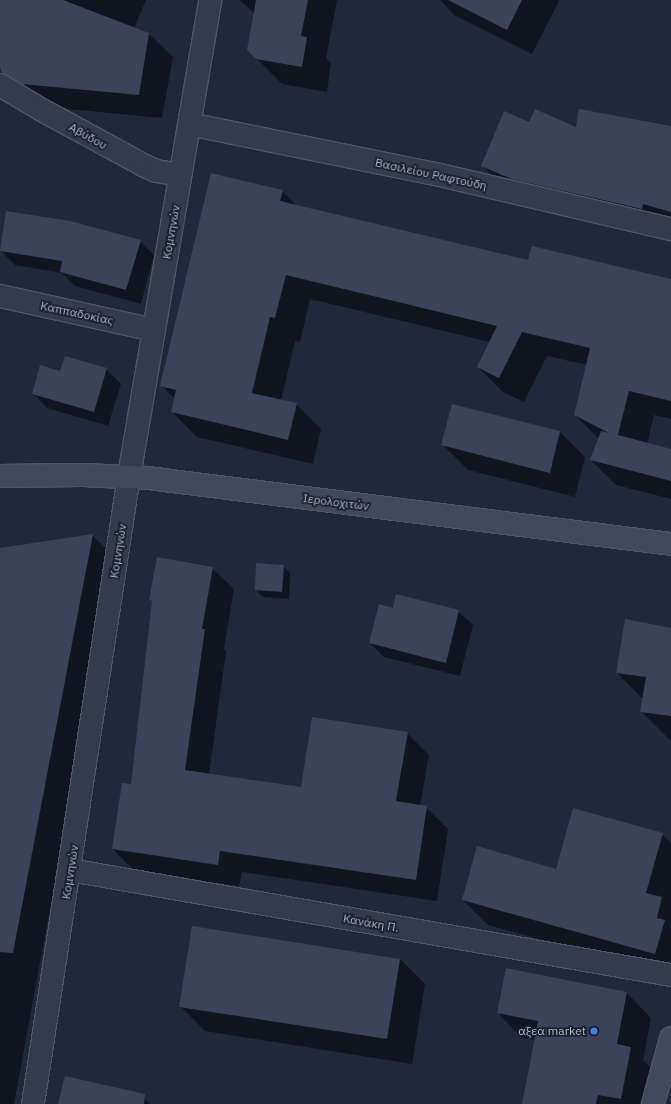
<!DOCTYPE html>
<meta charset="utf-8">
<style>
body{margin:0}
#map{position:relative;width:671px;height:1104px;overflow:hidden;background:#20283b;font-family:"IBM Plex Sans",sans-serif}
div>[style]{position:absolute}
.shadow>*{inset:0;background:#0007}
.building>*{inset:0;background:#3a4359}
.roads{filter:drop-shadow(1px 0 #4f5566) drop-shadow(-1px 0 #4f5566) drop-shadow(0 1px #4f5566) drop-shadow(0 -1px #4f5566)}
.street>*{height:22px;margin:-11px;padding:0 11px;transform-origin:11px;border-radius:11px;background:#343b4c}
.secondary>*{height:22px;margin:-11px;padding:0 11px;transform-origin:11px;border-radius:11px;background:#42495f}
.dots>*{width:11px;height:11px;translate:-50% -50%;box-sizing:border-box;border:2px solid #1a2030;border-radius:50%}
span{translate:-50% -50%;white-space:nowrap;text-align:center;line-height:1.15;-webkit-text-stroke:3.5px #1a2030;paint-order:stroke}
.street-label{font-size:12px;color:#afb5c8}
.poi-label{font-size:12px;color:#afb5c8}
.right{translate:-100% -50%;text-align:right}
</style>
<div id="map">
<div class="shadow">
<div style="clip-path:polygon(0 0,146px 0,134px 28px,149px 34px,173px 57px,162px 118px,47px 107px,27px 96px,3px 73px,0 64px)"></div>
<div style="clip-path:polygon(240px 0,337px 0,326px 58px,331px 63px,327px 92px,282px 84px,256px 58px,255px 14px)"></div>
<div style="clip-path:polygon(440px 0,557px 0,559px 1px,532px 54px,454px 15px)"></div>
<div style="clip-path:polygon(529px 123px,576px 128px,671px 127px,671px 225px,501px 185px,482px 165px)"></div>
<div style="clip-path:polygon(282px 191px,297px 206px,529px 261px,671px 280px,671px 419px,654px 415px,647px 444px,671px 450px,671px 499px,616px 485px,591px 460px,599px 439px,575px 415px,587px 365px,547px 356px,524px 402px,503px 392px,478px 367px,490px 342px,310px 299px,300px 342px,295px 341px,281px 401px,296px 404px,321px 429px,313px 464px,197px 437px,172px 412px,175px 399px,161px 385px)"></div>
<div style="clip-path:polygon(140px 241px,154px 255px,141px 304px,75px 286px,62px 273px,15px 265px,1px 251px)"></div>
<div style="clip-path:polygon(106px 369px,121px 384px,108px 426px,47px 408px,33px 393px)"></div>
<div style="clip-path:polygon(560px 432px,585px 457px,575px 497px,468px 470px,443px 445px)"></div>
<div style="clip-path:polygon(92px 535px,117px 560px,49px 914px,14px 1104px,0 1104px,0 549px)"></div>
<div style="clip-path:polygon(257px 564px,283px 566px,290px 573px,289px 599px,263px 597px,256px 590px)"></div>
<div style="clip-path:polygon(212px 568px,234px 589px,224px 649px,226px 652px,209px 774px,302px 788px,407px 733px,429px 755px,420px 806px,426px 807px,448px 829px,437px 901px,242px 872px,239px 886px,134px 871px,113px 849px,132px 786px,153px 603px,150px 600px)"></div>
<div style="clip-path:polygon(458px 611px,473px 625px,460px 676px,384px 657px,370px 643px)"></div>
<div style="clip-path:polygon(671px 629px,671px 741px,641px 711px,643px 699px,617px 673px)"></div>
<div style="clip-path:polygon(662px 834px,671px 843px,671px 976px,488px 925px,463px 900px)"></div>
<div style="clip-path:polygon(400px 959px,425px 984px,412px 1064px,205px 1031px,180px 1006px)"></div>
<div style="clip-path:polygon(627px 993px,651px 1018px,643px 1060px,655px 1072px,649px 1104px,523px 1104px,536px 1040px,522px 1038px,498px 1013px)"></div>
<div style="clip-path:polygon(140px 1094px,150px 1104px,59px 1104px)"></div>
</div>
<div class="building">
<div style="clip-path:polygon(0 0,63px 0,149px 33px,139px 95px,22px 84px,2px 73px,0 67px)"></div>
<div style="clip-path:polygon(256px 0,308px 0,301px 36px,307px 37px,302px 67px,256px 59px,247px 50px)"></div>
<div style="clip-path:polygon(448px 0,522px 0,507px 30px)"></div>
<div style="clip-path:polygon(535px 109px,576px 127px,579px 109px,671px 126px,671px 212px,643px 204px,642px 209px,512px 179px,481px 166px,504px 111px,529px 122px)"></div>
<div style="clip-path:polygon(211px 173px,283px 190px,280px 201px,528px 260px,532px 246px,671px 279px,671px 401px,629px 391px,618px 435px,671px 449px,671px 481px,590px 460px,601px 431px,609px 433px,574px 415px,590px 348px,522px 332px,499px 378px,477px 367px,497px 326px,286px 275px,275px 318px,270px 317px,252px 393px,297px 403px,288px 440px,171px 412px,176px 390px,160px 386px)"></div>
<div style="clip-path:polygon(6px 211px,70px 221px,141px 240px,126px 290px,60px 272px,62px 261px,0 251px)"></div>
<div style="clip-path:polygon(65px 356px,107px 368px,94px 412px,32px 394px,40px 365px,60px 371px)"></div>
<div style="clip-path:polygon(452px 404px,560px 431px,550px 473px,441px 445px)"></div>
<div style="clip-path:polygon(93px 534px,13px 953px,0 952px,0 548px)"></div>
<div style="clip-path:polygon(157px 557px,213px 567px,202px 629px,205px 629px,185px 770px,301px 787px,312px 717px,408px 732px,396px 801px,427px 806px,416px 880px,220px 851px,218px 865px,112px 849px,122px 783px,131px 784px,152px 601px,149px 600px)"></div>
<div style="clip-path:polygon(256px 563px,284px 565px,282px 592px,255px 590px)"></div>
<div style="clip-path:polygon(396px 594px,459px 610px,446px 663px,369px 643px,379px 604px,393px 608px)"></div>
<div style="clip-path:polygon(625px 619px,671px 628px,671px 716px,640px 712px,646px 677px,616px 673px)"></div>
<div style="clip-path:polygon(573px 808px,663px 833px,646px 893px,662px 897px,657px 918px,665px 920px,655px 954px,462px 900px,477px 846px,556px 869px)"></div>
<div style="clip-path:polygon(192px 926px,400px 959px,387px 1039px,179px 1007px)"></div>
<div style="clip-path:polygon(506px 968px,627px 992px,617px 1044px,631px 1047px,621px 1099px,598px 1095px,596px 1104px,522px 1104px,538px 1021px,497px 1013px)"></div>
<div style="clip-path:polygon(65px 1076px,145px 1094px,144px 1104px,58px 1104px)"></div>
</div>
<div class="roads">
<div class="street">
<div style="left:0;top:85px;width:49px;rotate:30.8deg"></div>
<div style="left:42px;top:110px;width:117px;rotate:28.5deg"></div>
<div style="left:145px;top:166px;width:12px;rotate:24deg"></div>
<div style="left:156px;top:171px;width:24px;rotate:9deg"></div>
<div style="left:189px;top:124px;width:256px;rotate:11.5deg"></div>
<div style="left:440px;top:175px;width:237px;rotate:13.2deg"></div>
<div style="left:0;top:296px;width:157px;rotate:12.5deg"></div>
<div style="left:70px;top:870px;width:610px;rotate:9.91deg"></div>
<div style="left:33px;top:1104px;width:635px;rotate:-81.31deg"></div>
<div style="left:129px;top:476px;width:483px;rotate:-80.3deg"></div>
</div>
<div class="secondary">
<div style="left:0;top:476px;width:83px;rotate:-0.7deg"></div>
<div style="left:83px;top:475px;width:65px;rotate:2.6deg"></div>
<div style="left:148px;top:478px;width:527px;rotate:7.19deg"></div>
<div style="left:653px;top:1104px;width:68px;rotate:-74.7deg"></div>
</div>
</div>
<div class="dots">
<div style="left:594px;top:1031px;background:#3f7fe0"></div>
</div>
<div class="street-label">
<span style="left:88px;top:136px;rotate:29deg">Αβύδου</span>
<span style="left:431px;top:174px;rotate:12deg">Βασιλείου Ραφτούδη</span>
<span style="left:171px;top:232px;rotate:-80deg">Κομνηνών</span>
<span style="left:77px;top:313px;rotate:12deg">Καππαδοκίας</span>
<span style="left:336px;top:502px;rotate:7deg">Ιερολοχιτών</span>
<span style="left:118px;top:551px;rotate:-81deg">Κομνηνών</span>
<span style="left:70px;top:872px;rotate:-81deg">Κομνηνών</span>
<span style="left:371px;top:923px;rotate:10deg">Κανάκη Π.</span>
</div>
<div class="poi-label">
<span class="right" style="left:586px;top:1031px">αξεα market</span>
</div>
</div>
